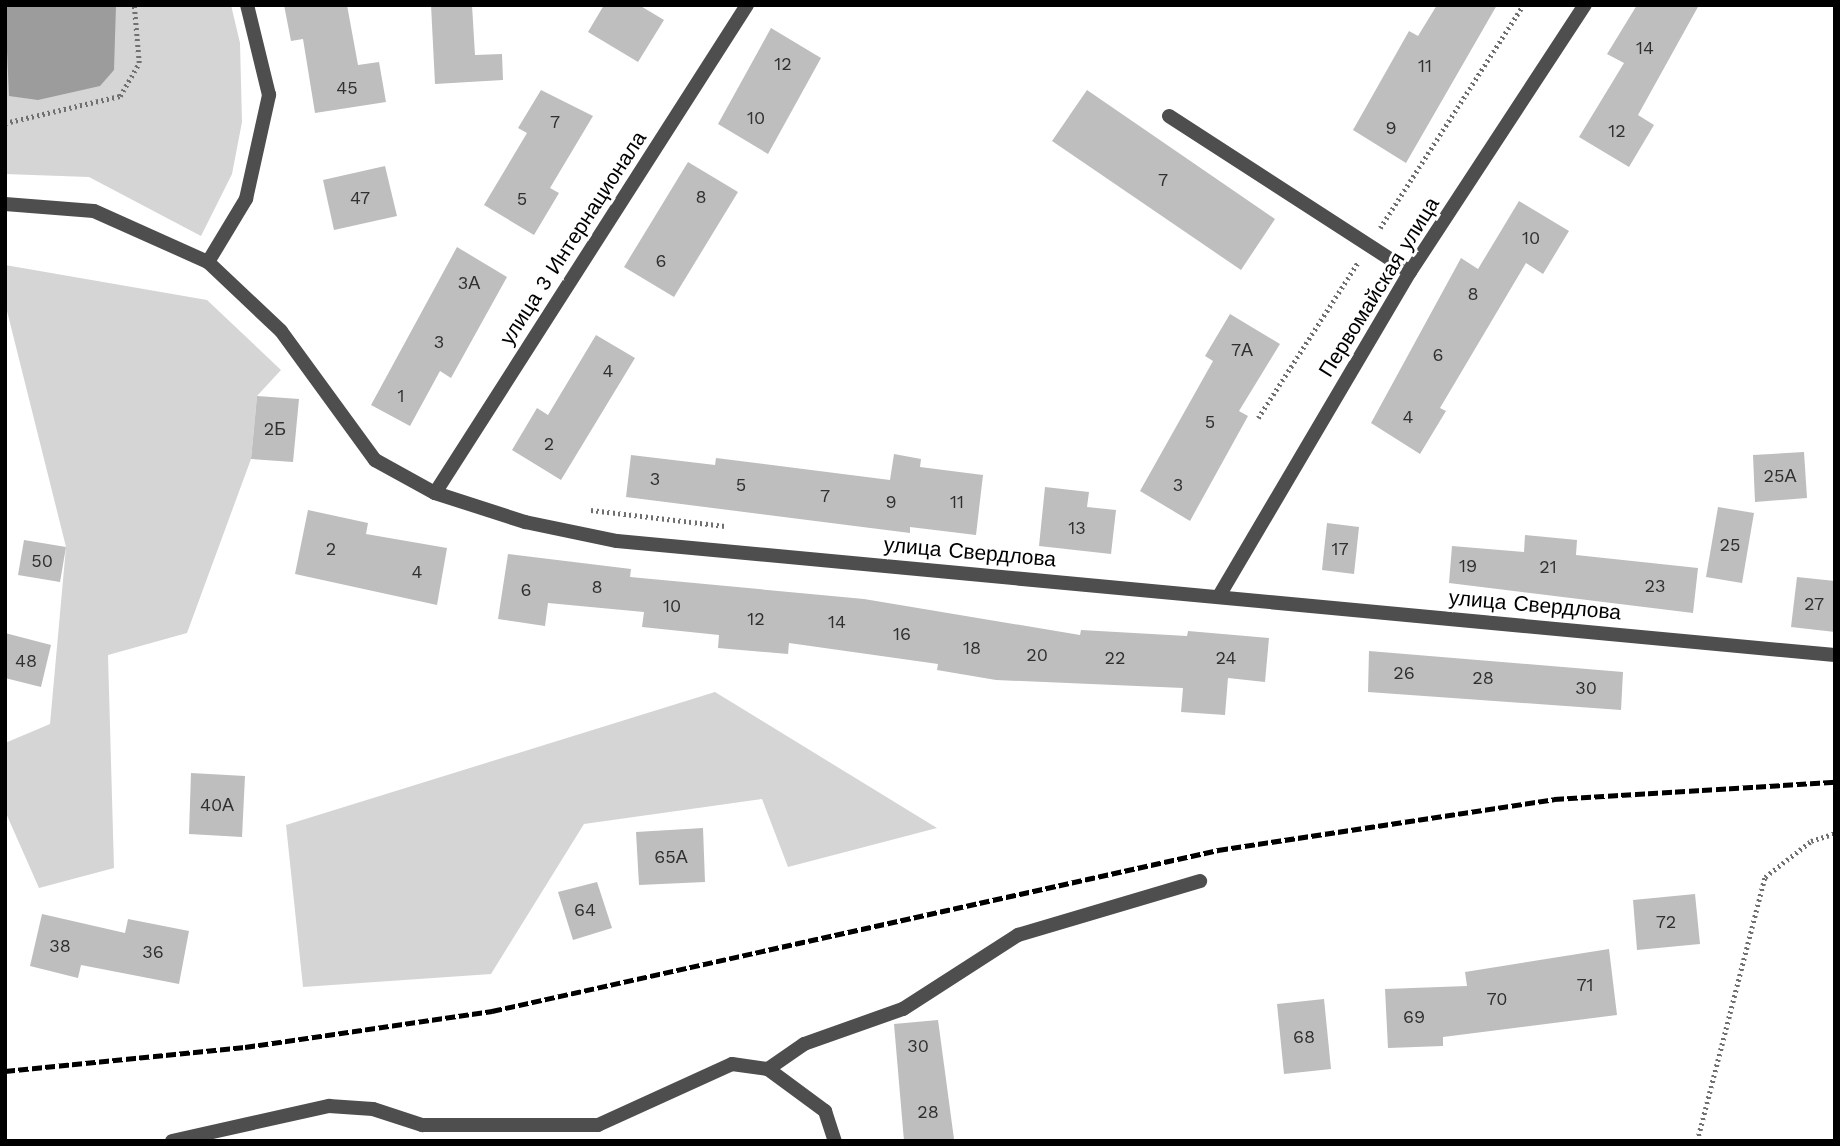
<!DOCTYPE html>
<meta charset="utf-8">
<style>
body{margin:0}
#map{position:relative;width:1840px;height:1146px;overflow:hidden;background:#fff;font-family:"Work Sans",sans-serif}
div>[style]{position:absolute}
.green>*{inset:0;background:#d5d5d5}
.water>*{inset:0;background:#9c9c9c}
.building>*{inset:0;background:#bebebe}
.path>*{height:4.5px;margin-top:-2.25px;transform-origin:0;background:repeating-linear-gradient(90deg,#707070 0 2px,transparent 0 5.5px)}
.lane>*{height:14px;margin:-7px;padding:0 7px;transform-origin:7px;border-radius:7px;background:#4e4e4e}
.street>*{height:14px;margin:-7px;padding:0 7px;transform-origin:7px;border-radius:7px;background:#4e4e4e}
.rail>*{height:5px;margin-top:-2.5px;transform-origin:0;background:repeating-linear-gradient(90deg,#000 0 10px,transparent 0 13.5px)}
span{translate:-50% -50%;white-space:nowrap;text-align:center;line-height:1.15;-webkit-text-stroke:6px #fff;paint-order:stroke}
.number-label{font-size:18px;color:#303030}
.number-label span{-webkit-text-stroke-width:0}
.street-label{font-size:21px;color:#000}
.frame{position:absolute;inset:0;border:7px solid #000;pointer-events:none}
</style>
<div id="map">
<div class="green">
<div style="clip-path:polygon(5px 5px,231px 5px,240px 43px,242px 122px,232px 174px,201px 236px,89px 177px,5px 174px)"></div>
<div style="clip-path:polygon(5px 265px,207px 300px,281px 370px,257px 396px,251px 459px,187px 633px,108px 655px,114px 868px,39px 888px,5px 811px,5px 743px,50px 724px,66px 547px,5px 303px)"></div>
<div style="clip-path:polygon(715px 692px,937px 828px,788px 867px,762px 799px,584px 824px,491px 974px,303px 987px,286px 825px)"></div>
</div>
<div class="water">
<div style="clip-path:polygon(5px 5px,116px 5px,114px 70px,100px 86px,38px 100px,9px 96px)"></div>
</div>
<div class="building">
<div style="clip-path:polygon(284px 5px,347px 5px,358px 65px,379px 62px,386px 102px,315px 113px,303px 39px,291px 41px)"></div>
<div style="clip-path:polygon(431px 5px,472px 5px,475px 55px,502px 54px,503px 80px,435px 84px)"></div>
<div style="clip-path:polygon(604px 5px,639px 5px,664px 20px,638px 62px,588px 32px)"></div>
<div style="clip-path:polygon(1437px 5px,1497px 5px,1406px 163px,1353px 130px,1409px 31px,1418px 36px)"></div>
<div style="clip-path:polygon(1637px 5px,1699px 5px,1638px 115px,1654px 125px,1629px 167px,1579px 137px,1624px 63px,1607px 54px)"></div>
<div style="clip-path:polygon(771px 28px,821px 58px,768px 154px,718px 124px)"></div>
<div style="clip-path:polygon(541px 90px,593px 116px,550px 188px,559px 193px,534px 235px,484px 205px,527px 133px,518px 128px)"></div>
<div style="clip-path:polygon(1087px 90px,1275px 219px,1241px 270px,1052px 141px)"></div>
<div style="clip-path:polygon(688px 162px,738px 192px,674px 297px,624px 267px)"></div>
<div style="clip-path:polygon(385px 166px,397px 216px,334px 230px,323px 180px)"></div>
<div style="clip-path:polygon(1519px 201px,1569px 231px,1543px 274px,1526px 263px,1440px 408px,1446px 411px,1420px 454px,1371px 423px,1461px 258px,1478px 269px)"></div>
<div style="clip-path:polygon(457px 247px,507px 277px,451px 378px,440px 371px,410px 426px,371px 405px)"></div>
<div style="clip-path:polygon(1230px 314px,1280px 344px,1239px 411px,1248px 416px,1190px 521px,1140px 491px,1213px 361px,1205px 356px)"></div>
<div style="clip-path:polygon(596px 335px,635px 358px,561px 480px,512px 450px,537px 408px,548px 415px)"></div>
<div style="clip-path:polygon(257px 396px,299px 399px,293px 462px,251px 459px)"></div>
<div style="clip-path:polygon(1804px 452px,1807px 498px,1755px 502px,1753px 455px)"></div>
<div style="clip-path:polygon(894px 454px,921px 459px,920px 467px,983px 475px,976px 535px,910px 527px,910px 533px,626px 497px,631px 455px,715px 465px,716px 458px,890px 480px)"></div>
<div style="clip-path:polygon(1045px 487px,1089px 492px,1087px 507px,1116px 510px,1111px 554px,1039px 546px)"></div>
<div style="clip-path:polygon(1718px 507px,1754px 513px,1742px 583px,1706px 577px)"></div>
<div style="clip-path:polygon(308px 510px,368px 523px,366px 534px,447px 548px,437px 605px,295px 574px)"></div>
<div style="clip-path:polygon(1327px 523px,1359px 527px,1354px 574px,1322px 570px)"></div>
<div style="clip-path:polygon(1525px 535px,1577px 540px,1576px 555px,1698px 568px,1693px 613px,1449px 583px,1452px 546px,1524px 552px)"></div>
<div style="clip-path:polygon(24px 540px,66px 547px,60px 582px,18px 575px)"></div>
<div style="clip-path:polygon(508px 554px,631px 569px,630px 577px,864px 599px,1080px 635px,1081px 630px,1187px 636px,1188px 631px,1269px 638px,1265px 682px,1228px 678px,1225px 715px,1181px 712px,1183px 688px,996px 680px,937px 670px,938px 664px,789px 643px,788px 654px,718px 648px,719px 635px,642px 627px,644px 612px,548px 603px,545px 626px,498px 619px)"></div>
<div style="clip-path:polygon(1797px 577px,1835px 581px,1835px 632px,1791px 627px)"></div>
<div style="clip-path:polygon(5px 633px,51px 645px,41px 687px,5px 678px)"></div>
<div style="clip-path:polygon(1369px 651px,1623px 672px,1621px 710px,1368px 692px)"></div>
<div style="clip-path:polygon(191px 773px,245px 776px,242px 837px,189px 834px)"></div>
<div style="clip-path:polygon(703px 828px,705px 882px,639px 885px,636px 832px)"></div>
<div style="clip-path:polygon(597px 882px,612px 928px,573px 940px,558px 892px)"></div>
<div style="clip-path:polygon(1695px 894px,1700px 944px,1637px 950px,1633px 900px)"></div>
<div style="clip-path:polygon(42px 914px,125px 933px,128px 919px,189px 931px,179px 984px,81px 965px,78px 978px,30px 966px)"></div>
<div style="clip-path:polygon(1609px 949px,1617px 1015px,1443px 1037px,1443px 1046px,1388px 1048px,1385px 989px,1467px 986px,1465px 972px)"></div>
<div style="clip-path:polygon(1324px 999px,1331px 1069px,1284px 1074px,1277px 1004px)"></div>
<div style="clip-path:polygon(938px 1020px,954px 1139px,904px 1141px,894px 1024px)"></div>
</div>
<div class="path">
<div style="left:5px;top:123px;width:118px;rotate:-13.2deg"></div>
<div style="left:120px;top:96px;width:38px;rotate:-60deg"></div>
<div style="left:139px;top:63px;width:58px;rotate:-94.9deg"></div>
<div style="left:1380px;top:228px;width:265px;rotate:-57.3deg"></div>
<div style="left:1258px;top:418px;width:185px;rotate:-57.3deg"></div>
<div style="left:591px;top:510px;width:135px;rotate:6.8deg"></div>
<div style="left:1697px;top:1141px;width:273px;rotate:-75.6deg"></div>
<div style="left:1765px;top:877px;width:58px;rotate:-38deg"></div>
<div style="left:1811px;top:841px;width:25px;rotate:-18deg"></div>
</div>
<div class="lane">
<div style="left:1169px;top:116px;width:287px;rotate:32.9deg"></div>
<div style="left:768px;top:1069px;width:44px;rotate:-34.8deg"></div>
<div style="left:804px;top:1044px;width:105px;rotate:-19.5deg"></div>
<div style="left:903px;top:1009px;width:137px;rotate:-32.8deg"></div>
<div style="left:1018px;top:935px;width:190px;rotate:-16.5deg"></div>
</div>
<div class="street">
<div style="left:5px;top:204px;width:89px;rotate:4.5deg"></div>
<div style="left:94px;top:211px;width:125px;rotate:24.1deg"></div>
<div style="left:208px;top:262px;width:100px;rotate:43.4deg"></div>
<div style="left:281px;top:331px;width:160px;rotate:53.9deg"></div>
<div style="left:375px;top:460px;width:68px;rotate:28.8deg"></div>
<div style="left:435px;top:493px;width:95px;rotate:17.9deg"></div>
<div style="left:525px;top:522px;width:94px;rotate:11.7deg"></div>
<div style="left:617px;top:541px;width:1223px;rotate:5.35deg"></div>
<div style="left:208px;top:262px;width:74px;rotate:-58.9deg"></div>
<div style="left:246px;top:199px;width:107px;rotate:-77.5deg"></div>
<div style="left:269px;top:95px;width:93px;rotate:-103.7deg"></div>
<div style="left:435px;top:493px;width:579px;rotate:-57.41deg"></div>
<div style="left:1219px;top:596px;width:376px;rotate:-59.5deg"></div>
<div style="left:1410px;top:272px;width:319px;rotate:-56.8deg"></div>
<div style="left:172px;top:1141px;width:161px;rotate:-12.6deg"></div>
<div style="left:329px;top:1106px;width:44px;rotate:3.9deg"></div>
<div style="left:373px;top:1109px;width:52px;rotate:18.1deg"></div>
<div style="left:422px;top:1125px;width:176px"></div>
<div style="left:598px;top:1125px;width:147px;rotate:-24.5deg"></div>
<div style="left:732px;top:1064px;width:36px;rotate:8deg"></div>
<div style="left:768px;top:1069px;width:71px;rotate:36.4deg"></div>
<div style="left:825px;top:1111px;width:32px;rotate:72deg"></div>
</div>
<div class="rail">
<div style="left:5px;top:1071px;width:241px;rotate:-5.7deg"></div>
<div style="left:245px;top:1047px;width:250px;rotate:-8.3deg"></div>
<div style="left:492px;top:1011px;width:744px;rotate:-12.5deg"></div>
<div style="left:1218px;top:850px;width:340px;rotate:-8.6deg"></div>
<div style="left:1554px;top:799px;width:282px;rotate:-3.5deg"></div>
</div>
<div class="number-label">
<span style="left:1645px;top:48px">14</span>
<span style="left:783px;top:64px">12</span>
<span style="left:1425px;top:66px">11</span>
<span style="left:347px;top:88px">45</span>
<span style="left:756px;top:118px">10</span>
<span style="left:555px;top:122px">7</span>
<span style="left:1391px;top:128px">9</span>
<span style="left:1617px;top:131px">12</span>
<span style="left:1163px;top:180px">7</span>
<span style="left:701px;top:197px">8</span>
<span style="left:360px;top:198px">47</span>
<span style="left:522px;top:199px">5</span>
<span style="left:1531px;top:238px">10</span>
<span style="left:661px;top:261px">6</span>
<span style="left:469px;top:283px">3А</span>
<span style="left:1473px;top:294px">8</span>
<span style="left:439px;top:342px">3</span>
<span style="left:1242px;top:350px">7А</span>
<span style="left:1438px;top:355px">6</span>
<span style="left:608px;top:371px">4</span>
<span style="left:401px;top:396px">1</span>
<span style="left:1408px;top:417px">4</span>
<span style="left:1210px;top:422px">5</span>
<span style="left:275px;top:429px">2Б</span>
<span style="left:549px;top:444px">2</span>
<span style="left:1780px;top:476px">25А</span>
<span style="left:655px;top:479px">3</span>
<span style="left:741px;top:485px">5</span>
<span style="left:1178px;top:485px">3</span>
<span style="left:825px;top:496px">7</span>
<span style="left:891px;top:502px">9</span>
<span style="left:957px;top:502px">11</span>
<span style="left:1077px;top:528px">13</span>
<span style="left:1730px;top:545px">25</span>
<span style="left:331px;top:549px">2</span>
<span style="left:1340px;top:549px">17</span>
<span style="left:42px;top:561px">50</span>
<span style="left:1468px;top:566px">19</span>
<span style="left:1548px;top:567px">21</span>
<span style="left:417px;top:572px">4</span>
<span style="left:1655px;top:586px">23</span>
<span style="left:597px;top:587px">8</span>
<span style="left:526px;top:590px">6</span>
<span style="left:1814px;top:604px">27</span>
<span style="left:672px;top:606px">10</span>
<span style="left:756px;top:619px">12</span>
<span style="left:837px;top:622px">14</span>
<span style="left:902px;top:634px">16</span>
<span style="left:972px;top:648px">18</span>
<span style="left:1037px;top:655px">20</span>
<span style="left:1115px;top:658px">22</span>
<span style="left:1226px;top:658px">24</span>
<span style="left:26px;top:661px">48</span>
<span style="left:1404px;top:673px">26</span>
<span style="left:1483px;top:678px">28</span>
<span style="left:1586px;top:688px">30</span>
<span style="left:217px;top:805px">40А</span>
<span style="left:671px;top:857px">65А</span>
<span style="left:585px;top:910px">64</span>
<span style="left:1666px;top:922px">72</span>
<span style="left:60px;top:946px">38</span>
<span style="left:153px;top:952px">36</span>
<span style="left:1585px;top:985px">71</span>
<span style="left:1497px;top:999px">70</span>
<span style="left:1414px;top:1017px">69</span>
<span style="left:1304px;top:1037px">68</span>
<span style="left:918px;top:1046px">30</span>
<span style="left:928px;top:1112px">28</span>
</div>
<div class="street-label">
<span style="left:573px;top:238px;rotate:-57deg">улица 3 Интернационала</span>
<span style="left:1379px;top:287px;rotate:-58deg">Первомайская улица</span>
<span style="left:970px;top:552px;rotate:5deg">улица Свердлова</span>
<span style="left:1535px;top:605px;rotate:5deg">улица Свердлова</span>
</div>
<div class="frame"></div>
</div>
